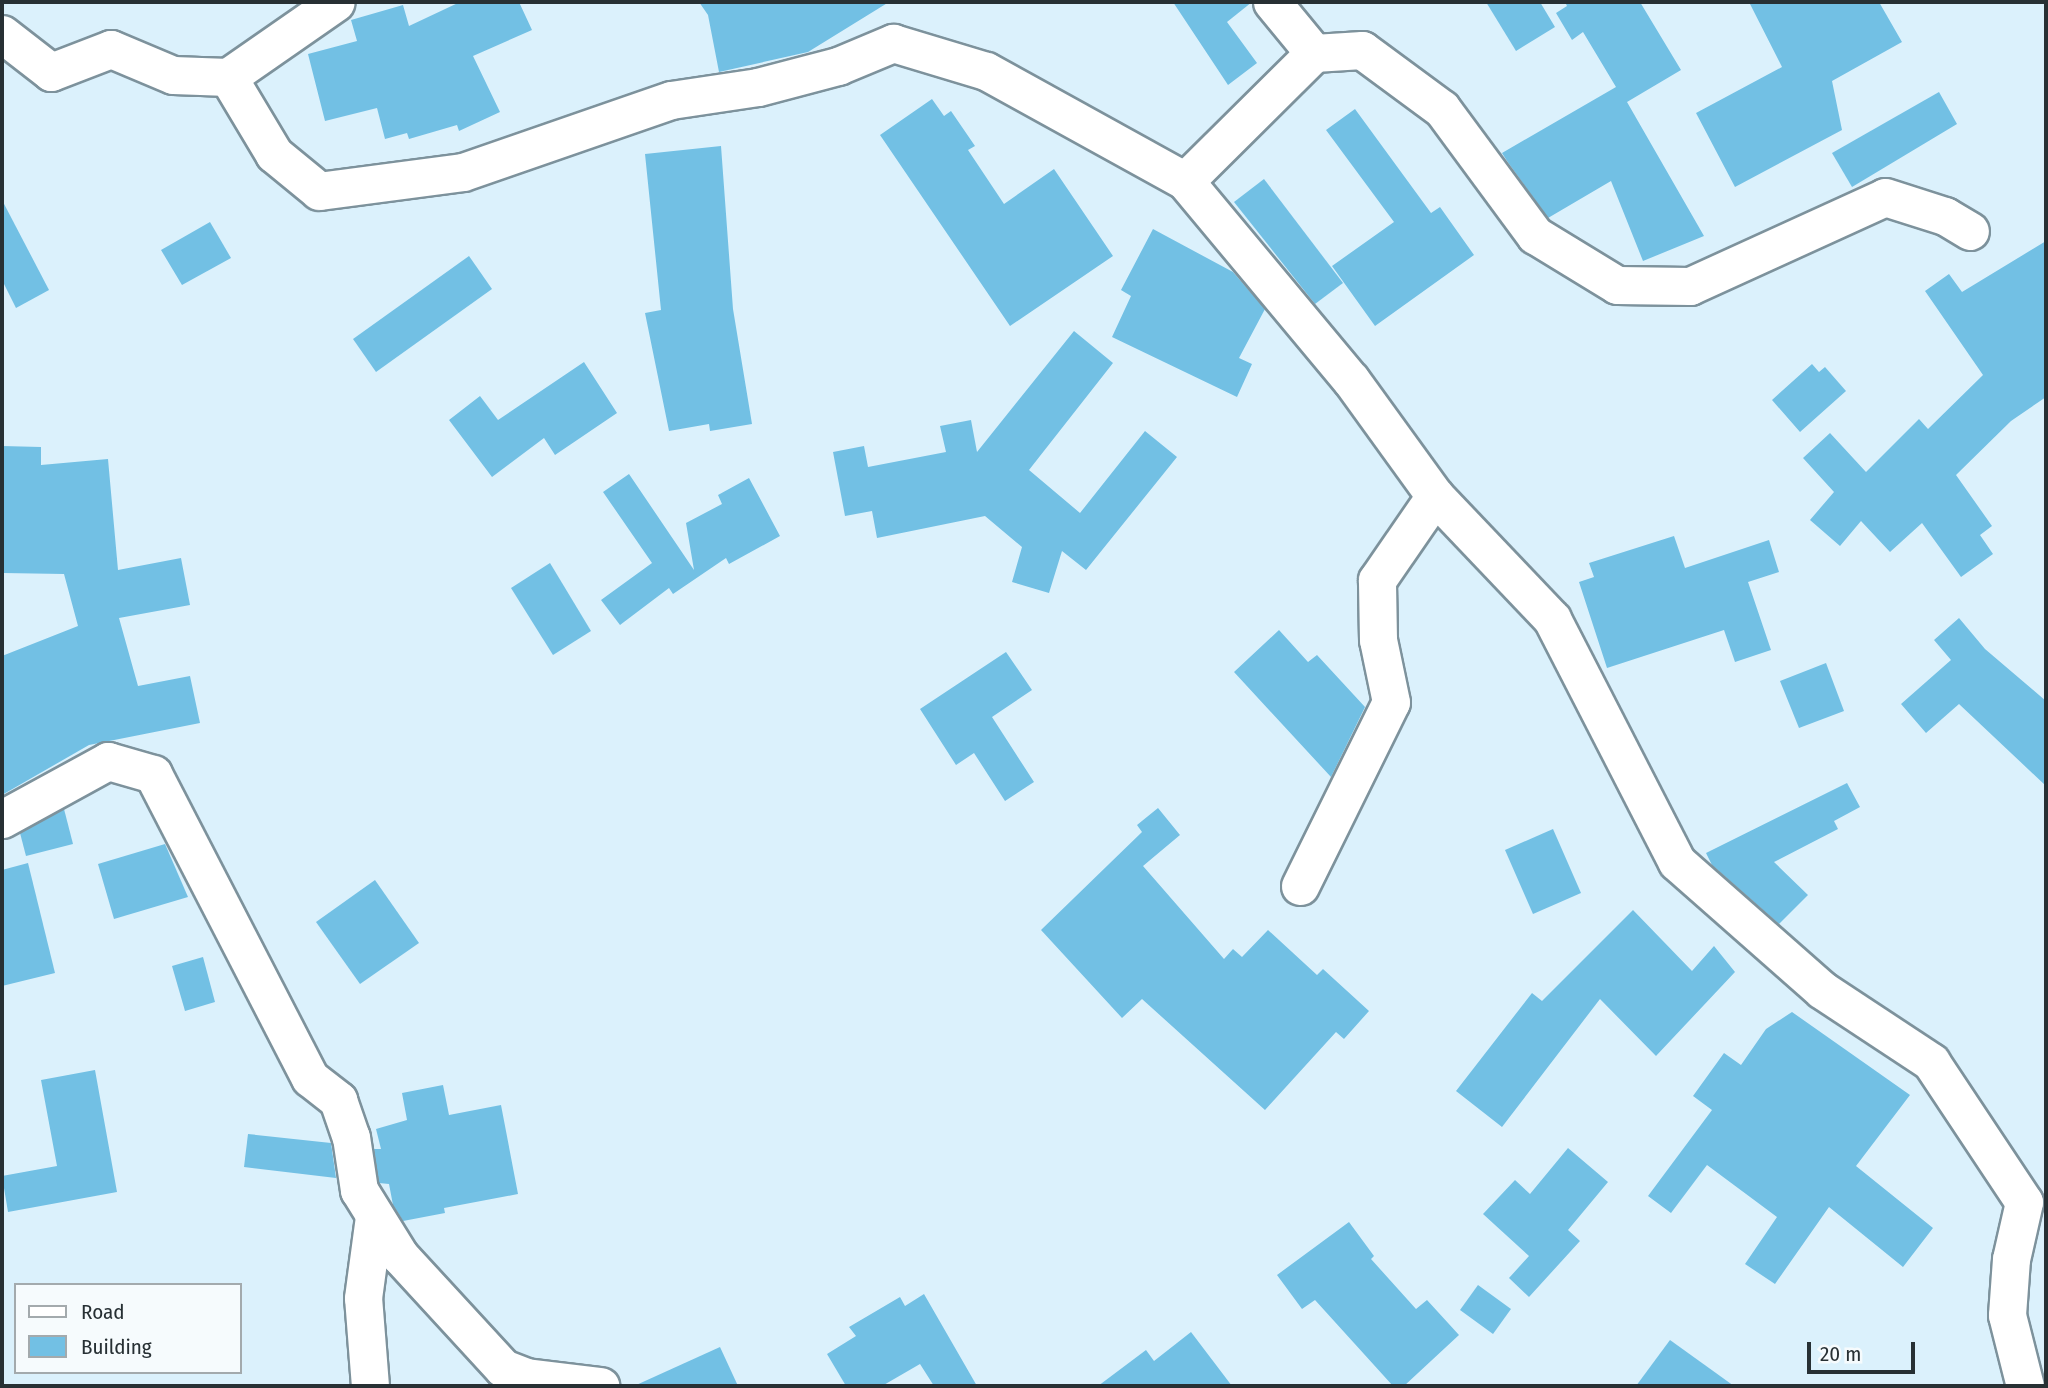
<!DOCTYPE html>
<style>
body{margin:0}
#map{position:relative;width:2048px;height:1388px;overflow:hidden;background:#dbf1fc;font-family:"Fira Sans Condensed",sans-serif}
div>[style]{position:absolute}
.building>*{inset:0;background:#72c0e4}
.roads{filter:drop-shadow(2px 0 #7d929c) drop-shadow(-2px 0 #7d929c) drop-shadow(0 2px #7d929c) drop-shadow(0 -2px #7d929c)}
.street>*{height:37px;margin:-18.5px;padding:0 18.5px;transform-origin:18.5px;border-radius:18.5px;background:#fff}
span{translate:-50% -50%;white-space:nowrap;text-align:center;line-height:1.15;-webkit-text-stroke:5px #f6fbfd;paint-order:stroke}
.frame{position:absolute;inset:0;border:4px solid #273034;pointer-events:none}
.legend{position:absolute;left:14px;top:1283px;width:228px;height:91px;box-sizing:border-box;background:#f6fbfd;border:2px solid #a3aaad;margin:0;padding:9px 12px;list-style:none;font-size:21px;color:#273034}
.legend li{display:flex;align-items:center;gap:14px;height:35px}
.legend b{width:35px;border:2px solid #a3aaad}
.scale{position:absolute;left:1807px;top:1342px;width:108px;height:32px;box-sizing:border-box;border:4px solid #273034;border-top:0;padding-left:9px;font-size:21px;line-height:24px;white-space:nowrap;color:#273034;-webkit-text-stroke:5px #f6fbfd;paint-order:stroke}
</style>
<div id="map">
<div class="building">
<div style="clip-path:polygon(460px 2px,519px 2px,532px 30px,473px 56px,500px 112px,459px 131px,457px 125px,409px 139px,407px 133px,385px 139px,377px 108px,325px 121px,308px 54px,357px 41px,351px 20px,403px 5px,409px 26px)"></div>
<div style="clip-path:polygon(699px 2px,889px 2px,808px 52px,719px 72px,708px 15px)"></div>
<div style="clip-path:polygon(1173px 2px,1252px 2px,1227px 22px,1257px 63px,1228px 85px)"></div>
<div style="clip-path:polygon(1486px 2px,1540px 2px,1555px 27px,1516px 51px)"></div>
<div style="clip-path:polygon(1565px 2px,1640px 2px,1681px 70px,1627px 102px,1704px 236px,1643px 261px,1611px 181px,1548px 218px,1507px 161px,1502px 153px,1616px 87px,1583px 32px,1572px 40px,1556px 13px,1567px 6px)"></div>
<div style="clip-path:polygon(1749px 2px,1879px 2px,1902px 42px,1832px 81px,1842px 130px,1735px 187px,1696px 113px,1782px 67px)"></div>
<div style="clip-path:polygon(1939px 92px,1957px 124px,1852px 187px,1832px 153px)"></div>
<div style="clip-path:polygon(932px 99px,944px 116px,951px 111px,975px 146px,968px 150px,1004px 204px,1054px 169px,1113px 256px,1010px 326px,880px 135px)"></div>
<div style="clip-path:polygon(1355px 109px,1431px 213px,1440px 207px,1474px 255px,1375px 326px,1332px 266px,1394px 222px,1326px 130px)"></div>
<div style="clip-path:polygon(721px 146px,733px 309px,752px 424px,710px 431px,709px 424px,669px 431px,645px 313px,661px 310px,645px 154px)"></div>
<div style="clip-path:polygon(1264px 179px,1343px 283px,1315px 304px,1234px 202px)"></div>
<div style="clip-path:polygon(2px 200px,49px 290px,16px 308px,2px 280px)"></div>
<div style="clip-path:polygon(210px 222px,231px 258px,182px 285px,161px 250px)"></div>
<div style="clip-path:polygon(1153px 229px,1233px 272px,1265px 309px,1239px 358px,1252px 364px,1237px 397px,1112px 337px,1131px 296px,1121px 290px)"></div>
<div style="clip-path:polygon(2046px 241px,2046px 397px,2011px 421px,1956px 475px,1992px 526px,1980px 535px,1993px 554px,1961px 577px,1922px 523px,1890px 552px,1861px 521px,1840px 546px,1810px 520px,1834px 492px,1803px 458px,1830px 433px,1866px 472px,1919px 419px,1928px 429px,1983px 375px,1925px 291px,1949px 274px,1962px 292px)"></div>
<div style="clip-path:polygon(469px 256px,492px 289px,376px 372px,353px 339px)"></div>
<div style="clip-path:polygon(1074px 331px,1113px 363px,1029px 470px,1080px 513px,1145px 431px,1177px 457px,1086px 570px,1062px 551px,1049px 593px,1012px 582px,1022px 547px,985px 516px,877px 538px,872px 511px,845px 516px,833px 452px,864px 446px,868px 467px,946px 452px,940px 426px,971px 420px,977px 452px)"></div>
<div style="clip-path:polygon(584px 362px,617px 413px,555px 455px,544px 438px,492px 477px,449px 420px,480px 396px,498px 420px)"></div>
<div style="clip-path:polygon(1812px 364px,1819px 372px,1825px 367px,1846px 391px,1800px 432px,1772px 400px)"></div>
<div style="clip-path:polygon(2px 446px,41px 447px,41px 465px,108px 459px,118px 570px,181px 558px,190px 605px,119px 618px,138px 686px,190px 676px,200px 723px,89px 745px,2px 795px,2px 656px,78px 626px,64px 574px,3px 573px)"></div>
<div style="clip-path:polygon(629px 474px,694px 570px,686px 523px,722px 504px,718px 495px,749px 478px,780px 536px,729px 564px,726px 558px,673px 594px,669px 588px,620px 625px,601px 600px,652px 563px,603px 492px)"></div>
<div style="clip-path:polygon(1674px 536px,1685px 568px,1769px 540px,1779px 572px,1748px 582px,1771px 650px,1735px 662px,1724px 630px,1607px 668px,1579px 582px,1594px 577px,1589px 563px)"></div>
<div style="clip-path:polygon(550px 563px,591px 631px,553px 655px,511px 588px)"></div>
<div style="clip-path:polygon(1959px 618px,1985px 649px,2046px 701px,2046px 786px,1959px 704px,1926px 733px,1901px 704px,1951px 660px,1934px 640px)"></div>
<div style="clip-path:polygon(1279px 630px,1308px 662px,1317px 655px,1365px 707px,1331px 777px,1234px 672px)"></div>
<div style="clip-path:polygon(1006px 652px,1032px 690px,992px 717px,1034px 782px,1005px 801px,974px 753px,956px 765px,920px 709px)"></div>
<div style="clip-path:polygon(1826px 663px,1844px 711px,1799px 728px,1780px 681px)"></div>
<div style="clip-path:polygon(1847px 783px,1860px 807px,1834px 821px,1838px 829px,1774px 862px,1808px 895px,1779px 924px,1712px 865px,1706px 853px)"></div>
<div style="clip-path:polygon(1158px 808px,1180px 835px,1143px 866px,1224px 959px,1233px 949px,1242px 957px,1268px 930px,1317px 975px,1323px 969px,1369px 1011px,1344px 1039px,1336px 1032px,1265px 1110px,1142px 999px,1122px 1018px,1041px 930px,1142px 832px,1137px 825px)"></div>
<div style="clip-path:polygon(64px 809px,73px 844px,26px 856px,20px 833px)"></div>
<div style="clip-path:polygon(1553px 829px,1581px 893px,1533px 914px,1505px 850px)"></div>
<div style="clip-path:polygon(165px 844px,188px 897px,114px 919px,98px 864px)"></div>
<div style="clip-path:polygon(28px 863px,55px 973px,2px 986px,2px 870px)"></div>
<div style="clip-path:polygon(375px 880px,419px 943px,360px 984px,316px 922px)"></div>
<div style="clip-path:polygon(1633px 910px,1692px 971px,1714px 946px,1735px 972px,1656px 1056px,1600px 999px,1502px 1127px,1456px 1091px,1532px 993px,1542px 1001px)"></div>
<div style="clip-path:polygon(203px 957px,215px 1002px,185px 1011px,172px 966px)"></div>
<div style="clip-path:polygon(1792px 1012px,1910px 1095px,1856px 1166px,1933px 1228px,1903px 1267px,1829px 1207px,1775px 1284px,1745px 1264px,1777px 1217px,1707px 1165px,1671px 1213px,1648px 1196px,1712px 1110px,1693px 1096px,1724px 1053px,1741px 1065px,1766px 1029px)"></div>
<div style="clip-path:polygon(95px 1070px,117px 1192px,8px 1212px,2px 1176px,57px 1166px,41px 1080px)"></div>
<div style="clip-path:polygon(443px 1085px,449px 1115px,501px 1105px,518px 1194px,444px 1208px,445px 1213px,403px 1221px,393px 1205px,389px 1184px,379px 1183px,374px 1149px,381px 1149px,376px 1129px,407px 1120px,402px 1093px)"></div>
<div style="clip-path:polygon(248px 1134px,331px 1143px,336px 1178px,244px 1167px)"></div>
<div style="clip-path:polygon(1568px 1148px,1608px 1182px,1568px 1230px,1580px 1241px,1529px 1297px,1509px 1278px,1529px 1256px,1483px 1214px,1515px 1180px,1530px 1194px)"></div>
<div style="clip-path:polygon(1349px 1222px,1374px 1256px,1371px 1259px,1416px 1309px,1427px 1300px,1459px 1335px,1404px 1386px,1393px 1386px,1315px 1300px,1302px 1309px,1277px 1275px)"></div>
<div style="clip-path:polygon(1478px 1285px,1511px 1309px,1493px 1334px,1460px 1310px)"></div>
<div style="clip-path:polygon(924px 1294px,977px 1386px,934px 1386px,920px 1364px,882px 1386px,846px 1386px,827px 1354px,856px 1336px,849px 1327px,900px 1297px,905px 1306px)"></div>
<div style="clip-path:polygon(1191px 1332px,1232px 1386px,1098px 1386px,1146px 1350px,1154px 1361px)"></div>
<div style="clip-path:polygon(1670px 1340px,1734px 1386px,1636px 1386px)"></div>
<div style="clip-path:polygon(720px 1347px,738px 1386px,634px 1386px)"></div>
</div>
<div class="roads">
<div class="street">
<div style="left:1272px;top:2px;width:66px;rotate:50.5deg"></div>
<div style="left:1314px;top:53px;width:48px;rotate:-3.6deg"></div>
<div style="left:1362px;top:50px;width:99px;rotate:36.4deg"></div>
<div style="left:1442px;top:109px;width:157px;rotate:53.6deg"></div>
<div style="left:1535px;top:235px;width:96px;rotate:31.4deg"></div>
<div style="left:1617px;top:285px;width:73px;rotate:0.8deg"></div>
<div style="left:1690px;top:286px;width:214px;rotate:-24.5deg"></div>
<div style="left:1885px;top:197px;width:63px;rotate:17.6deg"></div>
<div style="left:1945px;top:216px;width:29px;rotate:31deg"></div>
<div style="left:2px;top:34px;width:62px;rotate:37.8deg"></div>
<div style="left:51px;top:72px;width:64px;rotate:-21deg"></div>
<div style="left:111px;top:49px;width:67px;rotate:22.8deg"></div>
<div style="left:173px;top:75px;width:55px;rotate:2.1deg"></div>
<div style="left:228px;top:77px;width:131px;rotate:-34.8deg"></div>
<div style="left:228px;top:77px;width:90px;rotate:59.1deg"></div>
<div style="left:274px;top:154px;width:58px;rotate:39.4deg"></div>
<div style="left:319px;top:191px;width:145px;rotate:-7.5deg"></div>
<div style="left:463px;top:172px;width:220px;rotate:-19.1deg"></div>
<div style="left:671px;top:100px;width:88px;rotate:-8.5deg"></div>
<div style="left:758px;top:87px;width:83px;rotate:-14.7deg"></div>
<div style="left:838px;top:66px;width:60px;rotate:-22.7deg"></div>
<div style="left:893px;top:43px;width:97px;rotate:16.8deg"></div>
<div style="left:986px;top:71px;width:227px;rotate:28.9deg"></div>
<div style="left:1185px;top:181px;width:259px;rotate:50.2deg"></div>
<div style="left:1351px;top:380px;width:143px;rotate:54.1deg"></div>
<div style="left:1435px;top:496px;width:170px;rotate:46.4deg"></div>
<div style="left:1552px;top:619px;width:273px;rotate:62.8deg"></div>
<div style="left:1677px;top:862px;width:193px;rotate:41.4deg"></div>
<div style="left:1822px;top:990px;width:131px;rotate:33.4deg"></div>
<div style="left:1931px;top:1062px;width:168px;rotate:56.4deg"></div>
<div style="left:2024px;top:1202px;width:58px;rotate:102.8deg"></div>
<div style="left:2011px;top:1259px;width:56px;rotate:94.1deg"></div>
<div style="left:2007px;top:1315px;width:73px;rotate:75.8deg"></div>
<div style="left:1185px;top:181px;width:182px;rotate:-44.8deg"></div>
<div style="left:2px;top:819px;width:121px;rotate:-28.7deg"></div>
<div style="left:108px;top:761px;width:47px;rotate:16.1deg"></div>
<div style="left:153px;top:774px;width:342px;rotate:62.7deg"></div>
<div style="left:310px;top:1078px;width:36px;rotate:38deg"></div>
<div style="left:338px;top:1100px;width:39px;rotate:71deg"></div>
<div style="left:351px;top:1137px;width:54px;rotate:81.4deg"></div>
<div style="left:359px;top:1190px;width:78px;rotate:58.2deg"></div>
<div style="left:400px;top:1256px;width:152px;rotate:47.4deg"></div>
<div style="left:503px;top:1368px;width:25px;rotate:21deg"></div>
<div style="left:526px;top:1377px;width:75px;rotate:6.9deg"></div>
<div style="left:1300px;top:886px;width:205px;rotate:-63.7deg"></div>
<div style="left:1391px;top:702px;width:63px;rotate:-101.8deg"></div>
<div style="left:1378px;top:640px;width:60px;rotate:-91deg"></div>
<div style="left:1377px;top:580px;width:102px;rotate:-55.4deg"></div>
<div style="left:370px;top:1386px;width:88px;rotate:-94.5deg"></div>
<div style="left:363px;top:1298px;width:82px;rotate:-82.3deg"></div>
</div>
</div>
<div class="frame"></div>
<ul class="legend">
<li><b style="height:9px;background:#fff"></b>Road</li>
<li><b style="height:19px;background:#72c0e4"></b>Building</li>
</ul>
<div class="scale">20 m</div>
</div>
